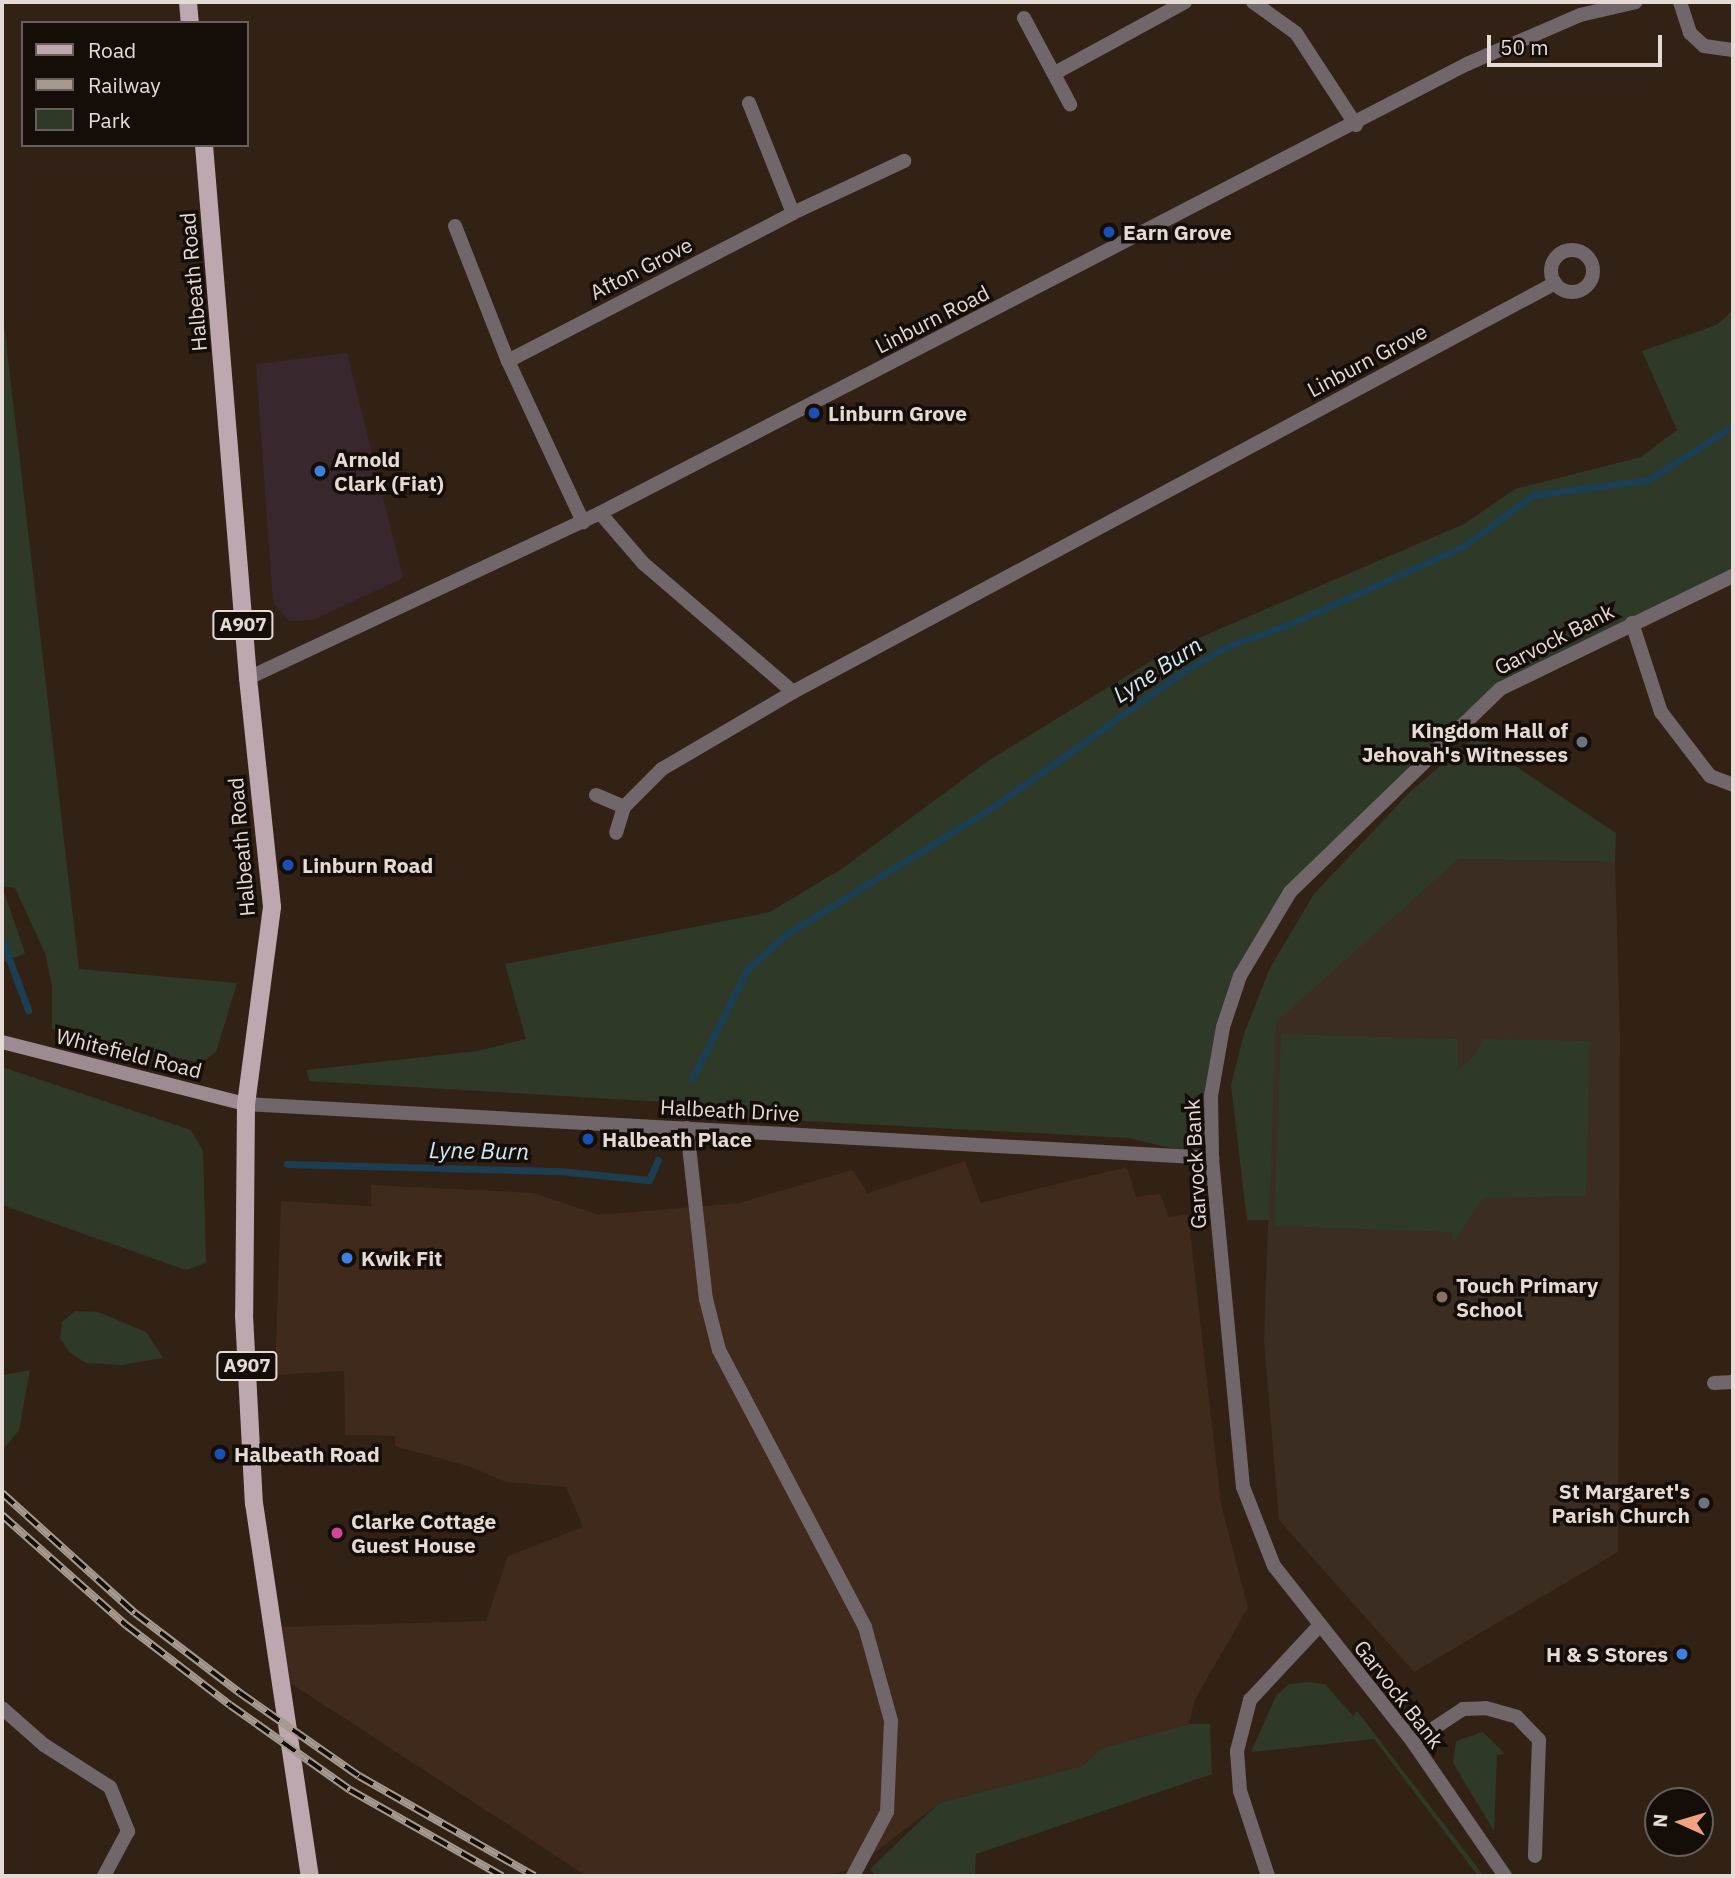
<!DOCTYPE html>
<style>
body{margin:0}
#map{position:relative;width:1735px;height:1878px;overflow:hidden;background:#322216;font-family:"IBM Plex Sans",sans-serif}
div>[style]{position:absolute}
.commercial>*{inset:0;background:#39272e}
.built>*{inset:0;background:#3f2a1b}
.education>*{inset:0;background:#3c2d22}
.green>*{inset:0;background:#2f3928}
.stream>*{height:7px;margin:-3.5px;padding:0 3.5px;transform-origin:3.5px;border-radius:3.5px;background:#1c3e52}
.minor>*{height:14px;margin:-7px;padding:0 7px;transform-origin:7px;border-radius:7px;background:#71676a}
.minor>.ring{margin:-7px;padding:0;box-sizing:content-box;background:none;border:14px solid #71676a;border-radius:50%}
.tertiary>*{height:14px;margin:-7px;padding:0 7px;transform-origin:7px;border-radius:7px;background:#71676a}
.secondary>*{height:14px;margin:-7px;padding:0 7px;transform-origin:7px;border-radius:7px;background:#9c8b91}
.primary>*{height:18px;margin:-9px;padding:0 9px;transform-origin:9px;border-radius:9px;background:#bda8b0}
.rail>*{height:8px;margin-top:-4px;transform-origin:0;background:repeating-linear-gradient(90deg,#140d08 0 16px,#a69990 0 32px);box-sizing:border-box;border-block:2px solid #a69990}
.dots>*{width:19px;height:19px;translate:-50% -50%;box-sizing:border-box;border:4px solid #140d08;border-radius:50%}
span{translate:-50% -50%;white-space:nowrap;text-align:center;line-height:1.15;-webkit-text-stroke:7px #140d08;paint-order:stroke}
.shield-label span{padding:2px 5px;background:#140d08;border:2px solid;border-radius:5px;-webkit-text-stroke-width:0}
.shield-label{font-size:19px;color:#e6dbd4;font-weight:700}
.poi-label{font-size:21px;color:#e6dbd4;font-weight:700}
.left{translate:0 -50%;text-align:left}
.right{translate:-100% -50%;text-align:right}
.street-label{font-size:21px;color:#e6dbd4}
.water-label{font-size:23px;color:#d0e8f7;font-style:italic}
.frame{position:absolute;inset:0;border:4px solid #e6dbd4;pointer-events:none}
.legend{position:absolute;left:21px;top:21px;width:228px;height:126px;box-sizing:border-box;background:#140d08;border:2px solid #685f5a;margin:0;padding:9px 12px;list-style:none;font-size:21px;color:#e6dbd4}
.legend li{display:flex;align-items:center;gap:14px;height:35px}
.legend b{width:35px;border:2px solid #685f5a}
.north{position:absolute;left:1644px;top:1787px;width:70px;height:70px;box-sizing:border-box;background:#140d08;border:2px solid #685f5a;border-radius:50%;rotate:274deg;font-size:19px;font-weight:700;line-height:28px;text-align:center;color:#e6dbd4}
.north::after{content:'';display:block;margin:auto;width:24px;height:32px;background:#f2a17e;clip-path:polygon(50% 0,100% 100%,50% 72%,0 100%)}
.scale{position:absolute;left:1487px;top:35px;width:175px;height:32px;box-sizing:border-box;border:4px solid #e6dbd4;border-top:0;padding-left:9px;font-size:21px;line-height:24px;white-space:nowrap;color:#e6dbd4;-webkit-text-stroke:5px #140d08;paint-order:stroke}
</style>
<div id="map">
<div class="commercial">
<div style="clip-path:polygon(347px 353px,403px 578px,313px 620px,289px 621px,273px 603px,256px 364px)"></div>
</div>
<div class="built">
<div style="clip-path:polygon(965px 1161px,981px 1203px,1127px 1167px,1136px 1197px,1160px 1194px,1169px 1217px,1188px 1214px,1221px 1504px,1248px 1608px,1195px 1699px,1189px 1724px,1102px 1748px,1082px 1766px,939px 1803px,855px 1868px,827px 1876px,587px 1876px,284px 1679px,275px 1627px,486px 1621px,508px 1556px,583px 1527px,566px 1487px,506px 1482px,471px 1467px,395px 1446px,395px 1436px,345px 1435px,344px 1371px,275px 1375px,281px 1201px,371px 1206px,371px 1185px,534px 1193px,599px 1215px,739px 1203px,852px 1170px,868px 1193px)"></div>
</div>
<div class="education">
<div style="clip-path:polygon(1459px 859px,1615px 862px,1620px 1035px,1618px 1552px,1414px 1672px,1279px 1520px,1264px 1340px,1275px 1022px)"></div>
</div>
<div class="green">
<div style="clip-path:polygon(2px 307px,79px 969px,237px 983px,216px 1052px,201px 1063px,52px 1029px,52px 986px,45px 953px,15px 888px,2px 886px,25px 953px,2px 963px)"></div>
<div style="clip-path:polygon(1733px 310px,1733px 576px,1500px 689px,1290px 892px,1240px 976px,1223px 1027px,1212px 1158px,1129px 1138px,729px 1117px,742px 1105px,727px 1105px,717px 1114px,679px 1110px,682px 1103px,309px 1081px,307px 1070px,478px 1051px,526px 1039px,505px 964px,770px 912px,843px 868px,988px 761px,1164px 653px,1464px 524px,1515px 489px,1641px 457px,1677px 430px,1642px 351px,1717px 325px)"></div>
<div style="clip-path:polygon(1480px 732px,1499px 755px,1616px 833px,1615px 862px,1459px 859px,1276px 1022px,1269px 1220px,1247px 1220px,1231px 1085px,1244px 1034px,1270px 968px,1314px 894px,1410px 792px)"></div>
<div style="clip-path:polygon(1281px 1034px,1458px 1039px,1458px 1070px,1477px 1053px,1482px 1039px,1590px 1041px,1586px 1196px,1483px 1198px,1453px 1243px,1452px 1232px,1274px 1226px)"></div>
<div style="clip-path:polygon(2px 1067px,191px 1130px,203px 1151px,206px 1263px,186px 1270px,2px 1205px)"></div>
<div style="clip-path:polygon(75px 1311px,98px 1312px,146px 1332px,163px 1358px,121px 1365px,86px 1363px,69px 1352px,60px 1338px,62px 1322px)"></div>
<div style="clip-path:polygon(30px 1370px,19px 1430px,2px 1451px,3px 1375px)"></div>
<div style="clip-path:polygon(1309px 1682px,1325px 1684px,1353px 1716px,1357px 1711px,1484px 1876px,1478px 1876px,1374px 1739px,1251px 1752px,1276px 1696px,1289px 1684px)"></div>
<div style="clip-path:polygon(1189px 1724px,1210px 1724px,1212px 1774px,976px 1854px,975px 1874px,876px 1876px,870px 1869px,939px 1803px,1082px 1766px,1102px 1748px)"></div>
<div style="clip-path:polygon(1483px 1732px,1505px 1754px,1497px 1755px,1494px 1831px,1453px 1763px,1456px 1741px)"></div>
</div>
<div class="stream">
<div style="left:2px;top:940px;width:75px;rotate:69.6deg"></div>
<div style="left:692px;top:1079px;width:123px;rotate:-63.4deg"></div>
<div style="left:747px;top:969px;width:55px;rotate:-41.3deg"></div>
<div style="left:788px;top:933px;width:244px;rotate:-31.6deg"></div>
<div style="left:996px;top:805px;width:231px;rotate:-35.5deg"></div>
<div style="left:1184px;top:671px;width:51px;rotate:-29.6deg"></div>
<div style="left:1228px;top:646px;width:68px;rotate:-19.8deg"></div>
<div style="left:1292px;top:623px;width:186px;rotate:-24.1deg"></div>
<div style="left:1462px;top:547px;width:88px;rotate:-36.2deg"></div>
<div style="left:1533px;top:495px;width:116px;rotate:-7.4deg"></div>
<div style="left:1648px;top:480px;width:101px;rotate:-32.4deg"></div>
<div style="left:287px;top:1164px;width:273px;rotate:1.5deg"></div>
<div style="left:560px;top:1171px;width:89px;rotate:5.8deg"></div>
<div style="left:649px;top:1180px;width:22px;rotate:-66deg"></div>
</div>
<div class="minor">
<div style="left:1253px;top:2px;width:53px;rotate:35.8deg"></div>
<div style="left:1296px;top:33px;width:110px;rotate:56.9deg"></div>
<div style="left:1680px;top:2px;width:33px;rotate:72deg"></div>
<div style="left:1690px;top:33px;width:19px;rotate:43deg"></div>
<div style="left:1704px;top:46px;width:29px;rotate:8deg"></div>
<div style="left:1024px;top:18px;width:98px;rotate:61.9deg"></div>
<div style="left:1055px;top:73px;width:148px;rotate:-28.6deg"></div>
<div style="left:749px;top:103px;width:118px;rotate:68.2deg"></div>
<div style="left:455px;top:226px;width:145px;rotate:68.6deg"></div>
<div style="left:508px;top:361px;width:178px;rotate:65deg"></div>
<div class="ring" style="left:1551px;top:250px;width:28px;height:28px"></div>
<div style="left:508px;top:361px;width:321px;rotate:-27.4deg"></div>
<div style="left:793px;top:213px;width:123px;rotate:-25.1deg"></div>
<div style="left:600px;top:513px;width:66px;rotate:49.3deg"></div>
<div style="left:643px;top:563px;width:198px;rotate:40.7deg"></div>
<div style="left:1632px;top:623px;width:94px;rotate:72deg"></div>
<div style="left:1661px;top:712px;width:81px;rotate:52.6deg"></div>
<div style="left:1710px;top:776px;width:25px;rotate:21deg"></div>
<div style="left:596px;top:795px;width:30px;rotate:23deg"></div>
<div style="left:624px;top:807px;width:27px;rotate:107deg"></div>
<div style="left:624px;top:807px;width:54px;rotate:-45deg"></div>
<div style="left:662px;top:769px;width:152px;rotate:-30.4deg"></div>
<div style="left:793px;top:692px;width:865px;rotate:-28.22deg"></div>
<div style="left:687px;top:1128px;width:172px;rotate:83.7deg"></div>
<div style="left:706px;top:1299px;width:53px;rotate:75.7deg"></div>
<div style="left:719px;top:1350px;width:313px;rotate:62.2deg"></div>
<div style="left:865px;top:1627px;width:98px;rotate:74.5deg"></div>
<div style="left:891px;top:1721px;width:91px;rotate:92.5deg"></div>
<div style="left:887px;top:1812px;width:72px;rotate:118deg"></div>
<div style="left:1714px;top:1383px;width:19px;rotate:-3deg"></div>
<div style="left:2px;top:1708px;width:56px;rotate:41.4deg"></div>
<div style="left:44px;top:1745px;width:78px;rotate:32.5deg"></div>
<div style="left:110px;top:1787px;width:48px;rotate:67.8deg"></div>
<div style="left:128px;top:1831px;width:51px;rotate:118.1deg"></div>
<div style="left:1413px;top:1742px;width:60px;rotate:-33.4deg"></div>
<div style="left:1463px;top:1709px;width:23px;rotate:-2deg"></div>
<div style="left:1486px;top:1708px;width:32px;rotate:16deg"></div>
<div style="left:1517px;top:1717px;width:32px;rotate:46deg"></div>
<div style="left:1539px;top:1740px;width:116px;rotate:92deg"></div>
<div style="left:1268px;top:1876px;width:89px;rotate:-108.2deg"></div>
<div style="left:1240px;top:1791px;width:40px;rotate:-94.3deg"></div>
<div style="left:1237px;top:1751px;width:53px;rotate:-75.7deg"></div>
<div style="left:1250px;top:1700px;width:101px;rotate:-47deg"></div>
</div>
<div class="tertiary">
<div style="left:248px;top:678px;width:389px;rotate:-25.1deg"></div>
<div style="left:600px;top:513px;width:976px;rotate:-27.38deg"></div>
<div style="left:1467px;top:64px;width:123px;rotate:-23.4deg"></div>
<div style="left:1580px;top:15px;width:57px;rotate:-13.1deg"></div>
<div style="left:246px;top:1104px;width:968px;rotate:3.2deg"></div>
<div style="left:1505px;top:1876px;width:163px;rotate:-124.5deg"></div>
<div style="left:1413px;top:1742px;width:224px;rotate:-128.3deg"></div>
<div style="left:1274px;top:1566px;width:85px;rotate:-111.4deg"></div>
<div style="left:1243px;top:1487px;width:330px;rotate:-95.4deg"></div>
<div style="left:1212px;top:1158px;width:62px;rotate:-90.9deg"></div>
<div style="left:1211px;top:1096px;width:70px;rotate:-80.1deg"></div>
<div style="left:1223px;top:1027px;width:54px;rotate:-71.6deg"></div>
<div style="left:1240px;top:976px;width:98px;rotate:-59.2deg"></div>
<div style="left:1290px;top:892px;width:292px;rotate:-44deg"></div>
<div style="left:1500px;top:689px;width:259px;rotate:-25.9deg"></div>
</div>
<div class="secondary">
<div style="left:2px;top:1042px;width:252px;rotate:14.3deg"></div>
</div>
<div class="primary">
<div style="left:188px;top:2px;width:21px;rotate:85deg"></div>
<div style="left:204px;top:145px;width:535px;rotate:85.28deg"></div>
<div style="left:248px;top:678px;width:230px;rotate:84deg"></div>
<div style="left:272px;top:907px;width:199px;rotate:97.5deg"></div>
<div style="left:246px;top:1104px;width:211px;rotate:90.5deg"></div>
<div style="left:244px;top:1315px;width:188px;rotate:87deg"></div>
<div style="left:254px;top:1503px;width:377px;rotate:81.5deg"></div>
</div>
<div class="rail">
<div style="left:2px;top:1493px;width:179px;rotate:42.1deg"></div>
<div style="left:135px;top:1613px;width:132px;rotate:37.3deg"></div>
<div style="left:240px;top:1693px;width:145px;rotate:34.9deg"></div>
<div style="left:359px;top:1776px;width:202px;rotate:29.7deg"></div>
<div style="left:2px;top:1515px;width:166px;rotate:41.6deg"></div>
<div style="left:126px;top:1625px;width:131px;rotate:37.6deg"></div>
<div style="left:230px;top:1705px;width:147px;rotate:35.3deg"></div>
<div style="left:350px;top:1790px;width:175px;rotate:29.5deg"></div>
</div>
<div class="dots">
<div style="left:1109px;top:232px;background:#1a4fb4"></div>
<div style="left:814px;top:413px;background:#1a4fb4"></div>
<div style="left:320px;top:471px;background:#3f7fe0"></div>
<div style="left:1582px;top:742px;background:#6b7280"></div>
<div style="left:288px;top:865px;background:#1a4fb4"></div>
<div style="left:588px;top:1139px;background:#1a4fb4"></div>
<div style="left:347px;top:1258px;background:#3f7fe0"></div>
<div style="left:1442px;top:1297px;background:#8d6e63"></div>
<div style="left:220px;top:1454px;background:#1a4fb4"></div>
<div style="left:1704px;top:1503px;background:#6b7280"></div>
<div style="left:337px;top:1533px;background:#d1479c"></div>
<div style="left:1682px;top:1654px;background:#3f7fe0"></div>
</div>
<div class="shield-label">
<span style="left:243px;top:625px">A907</span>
<span style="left:247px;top:1366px">A907</span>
</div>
<div class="poi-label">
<span class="left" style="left:1123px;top:232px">Earn Grove</span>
<span class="left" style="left:828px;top:413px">Linburn Grove</span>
<span class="left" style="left:334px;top:471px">Arnold<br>Clark (Fiat)</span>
<span class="right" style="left:1568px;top:742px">Kingdom Hall of<br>Jehovah's Witnesses</span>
<span class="left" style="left:302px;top:865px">Linburn Road</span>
<span class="left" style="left:602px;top:1139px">Halbeath Place</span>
<span class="left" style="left:361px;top:1258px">Kwik Fit</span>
<span class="left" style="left:1456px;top:1297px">Touch Primary<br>School</span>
<span class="left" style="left:234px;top:1454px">Halbeath Road</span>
<span class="right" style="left:1690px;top:1503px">St Margaret's<br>Parish Church</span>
<span class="left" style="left:351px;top:1533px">Clarke Cottage<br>Guest House</span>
<span class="right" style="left:1668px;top:1654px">H &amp; S Stores</span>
</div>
<div class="street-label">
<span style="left:641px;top:268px;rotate:-27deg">Afton Grove</span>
<span style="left:193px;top:282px;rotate:-95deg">Halbeath Road</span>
<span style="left:932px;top:319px;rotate:-27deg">Linburn Road</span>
<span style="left:1367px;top:360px;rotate:-28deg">Linburn Grove</span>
<span style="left:1554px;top:639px;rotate:-27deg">Garvock Bank</span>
<span style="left:241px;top:847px;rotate:-95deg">Halbeath Road</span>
<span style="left:129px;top:1053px;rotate:14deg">Whitefield Road</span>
<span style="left:730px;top:1110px;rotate:3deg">Halbeath Drive</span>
<span style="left:1195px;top:1164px;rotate:-93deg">Garvock Bank</span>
<span style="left:1399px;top:1694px;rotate:52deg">Garvock Bank</span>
</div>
<div class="water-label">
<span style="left:1157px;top:669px;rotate:-33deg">Lyne Burn</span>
<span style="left:479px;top:1150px;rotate:1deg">Lyne Burn</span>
</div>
<div class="frame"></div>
<ul class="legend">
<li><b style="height:9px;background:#bda8b0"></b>Road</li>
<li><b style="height:9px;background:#a69990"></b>Railway</li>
<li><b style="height:19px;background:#2f3928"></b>Park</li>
</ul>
<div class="north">N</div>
<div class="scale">50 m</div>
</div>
